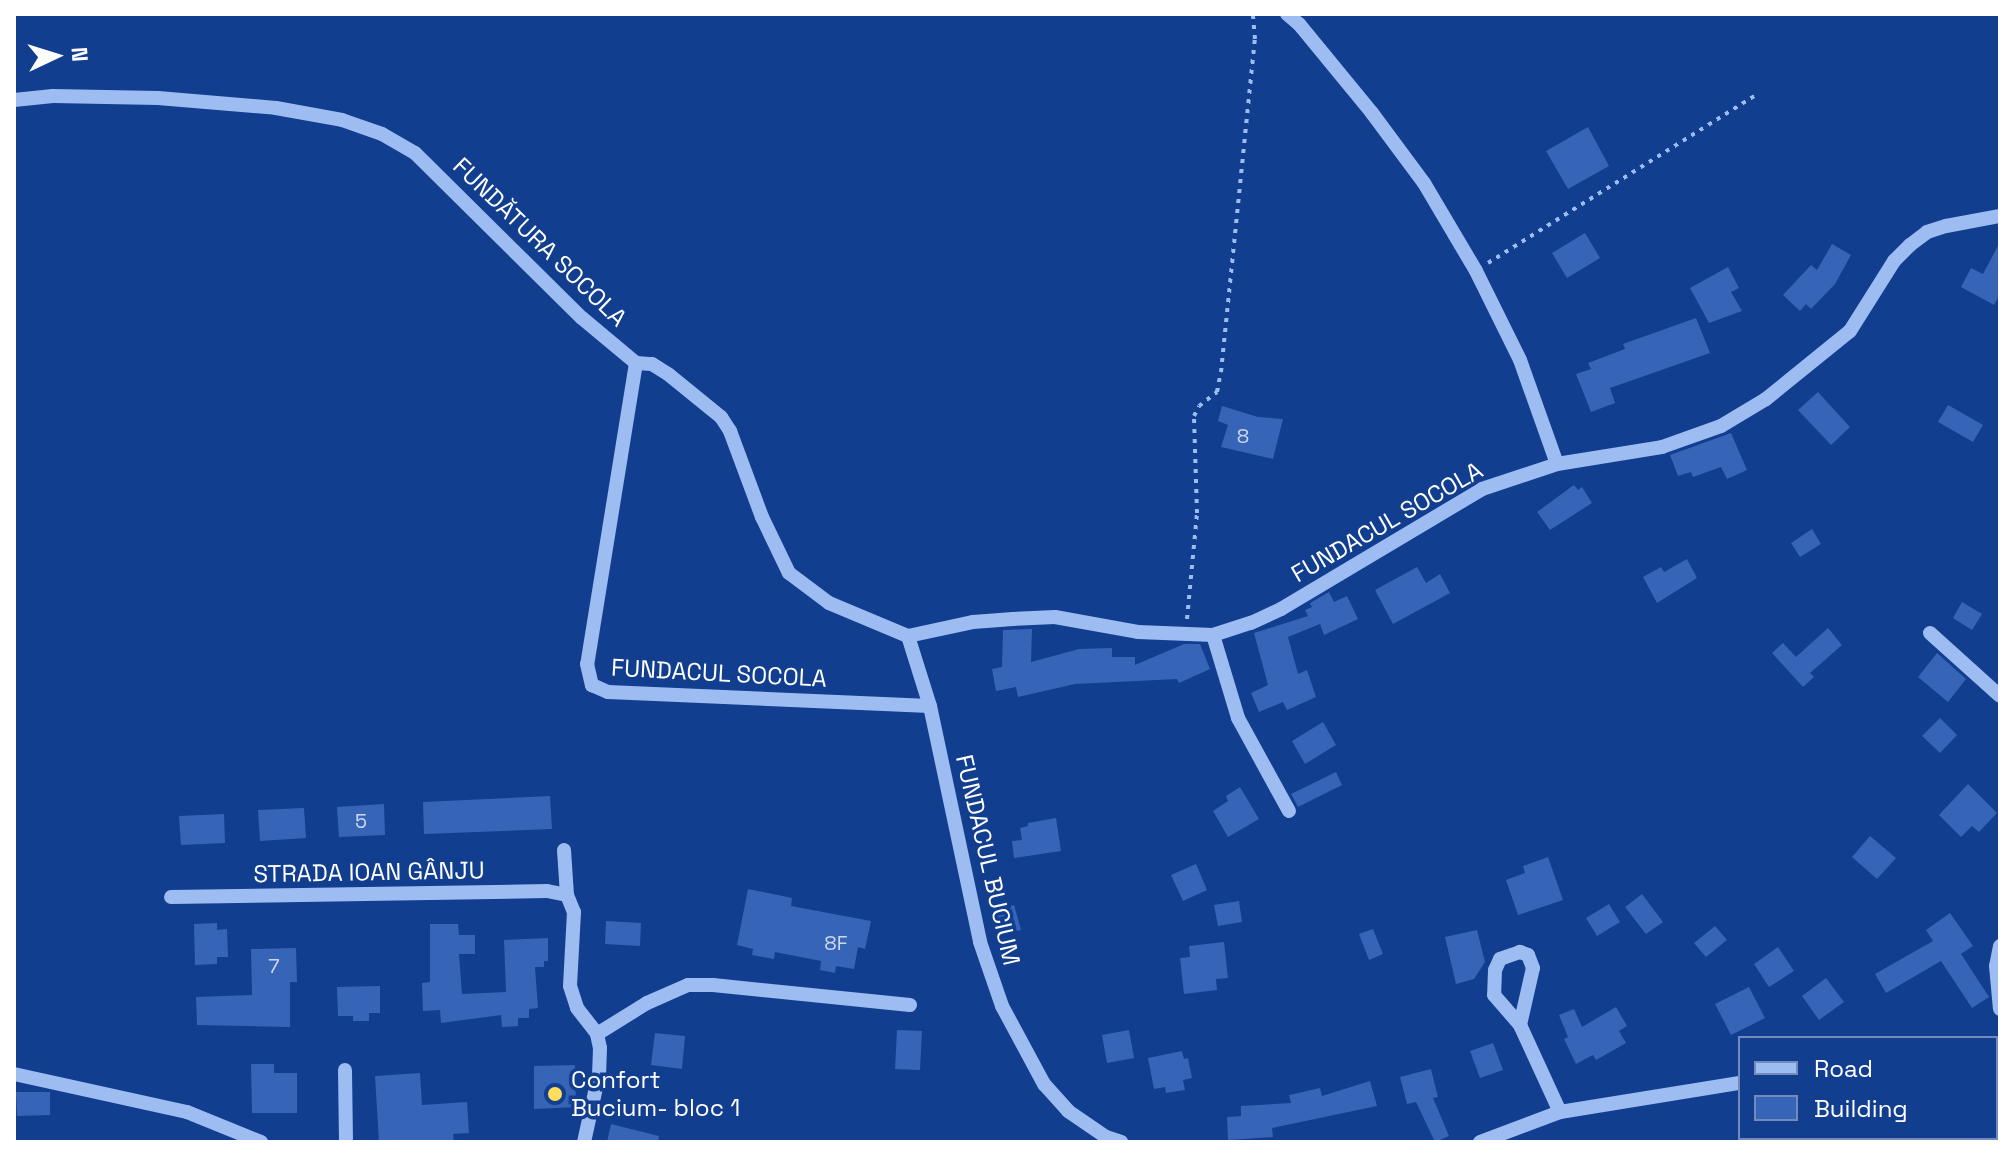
<!DOCTYPE html>
<meta charset="utf-8">
<style>
body{margin:0}
#map{position:relative;width:2014px;height:1156px;overflow:hidden;background:#123e8f;font-family:"Space Grotesk",sans-serif}
div>[style]{position:absolute}
.building>*{inset:0;background:#3664b7}
.path>*{height:4px;margin-top:-2px;transform-origin:0;background:repeating-linear-gradient(90deg,#9dbcf2 0 4px,transparent 0 10px)}
.minor>*{height:14px;margin:-7px;padding:0 7px;transform-origin:7px;border-radius:7px;background:#9dbcf2}
.dots>*{width:22px;height:22px;translate:-50% -50%;box-sizing:border-box;border:4px solid #123e8f;border-radius:50%}
span{translate:-50% -50%;white-space:nowrap;text-align:center;line-height:1.15;-webkit-text-stroke:7px #123e8f;paint-order:stroke}
.number-label{font-size:20px;color:#cdd8ed}
.number-label span{-webkit-text-stroke-width:0}
.street-label{font-size:24px;color:#fff}
.poi-label{font-size:24px;color:#fff}
.left{translate:0 -50%;text-align:left}
.frame{position:absolute;inset:0;border:16px solid #fff;pointer-events:none}
.legend{position:absolute;left:1738px;top:1036px;width:260px;height:104px;box-sizing:border-box;background:#123e8f;border:2px solid #718bbc;margin:0;padding:10px 14px;list-style:none;font-size:24px;color:#fff}
.legend li{display:flex;align-items:center;gap:16px;height:40px}
.legend b{width:40px;border:2px solid #718bbc}
.north{position:absolute;left:16px;top:16px;width:80px;height:80px;-webkit-text-stroke:6px #123e8f;paint-order:stroke;rotate:86deg;font-size:22px;font-weight:700;line-height:32px;text-align:center;color:#fff}
.north::after{content:'';display:block;margin:auto;width:28px;height:36px;background:#fff;clip-path:polygon(50% 0,100% 100%,50% 72%,0 100%)}
</style>
<div id="map">
<div class="building">
<div style="clip-path:polygon(1588px 127px,1609px 166px,1568px 189px,1546px 151px)"></div>
<div style="clip-path:polygon(1585px 233px,1600px 258px,1567px 278px,1552px 253px)"></div>
<div style="clip-path:polygon(2000px 242px,2000px 294px,1994px 305px,1961px 287px,1971px 268px,1983px 274px)"></div>
<div style="clip-path:polygon(1832px 244px,1851px 255px,1835px 284px,1811px 309px,1806px 304px,1800px 311px,1783px 295px,1811px 265px,1817px 270px)"></div>
<div style="clip-path:polygon(1728px 267px,1739px 288px,1731px 292px,1742px 311px,1709px 323px,1690px 288px)"></div>
<div style="clip-path:polygon(1696px 318px,1710px 353px,1610px 388px,1615px 403px,1591px 412px,1576px 374px,1591px 369px,1588px 363px,1625px 349px,1623px 344px)"></div>
<div style="clip-path:polygon(1818px 392px,1850px 427px,1831px 445px,1798px 410px)"></div>
<div style="clip-path:polygon(1948px 405px,1983px 425px,1973px 442px,1938px 422px)"></div>
<div style="clip-path:polygon(1222px 406px,1258px 417px,1283px 419px,1273px 459px,1221px 447px,1228px 425px,1218px 421px)"></div>
<div style="clip-path:polygon(1731px 433px,1747px 470px,1727px 479px,1721px 467px,1693px 477px,1691px 472px,1678px 476px,1670px 455px)"></div>
<div style="clip-path:polygon(1574px 485px,1578px 490px,1582px 487px,1592px 503px,1550px 530px,1537px 512px)"></div>
<div style="clip-path:polygon(1812px 529px,1821px 544px,1800px 557px,1791px 543px)"></div>
<div style="clip-path:polygon(1687px 559px,1697px 578px,1657px 603px,1643px 577px,1661px 567px,1664px 572px)"></div>
<div style="clip-path:polygon(1417px 567px,1426px 583px,1440px 574px,1450px 593px,1393px 624px,1375px 590px)"></div>
<div style="clip-path:polygon(1329px 592px,1334px 602px,1347px 596px,1358px 619px,1324px 635px,1320px 624px,1288px 637px,1298px 674px,1307px 670px,1316px 697px,1287px 710px,1283px 702px,1259px 712px,1251px 693px,1268px 685px,1254px 633px,1308px 616px,1305px 610px,1312px 607px,1310px 603px)"></div>
<div style="clip-path:polygon(1962px 602px,1982px 614px,1972px 630px,1953px 618px)"></div>
<div style="clip-path:polygon(1828px 628px,1842px 645px,1810px 673px,1814px 677px,1803px 687px,1772px 653px,1783px 643px,1796px 657px)"></div>
<div style="clip-path:polygon(1032px 629px,1031px 662px,1079px 649px,1112px 648px,1112px 657px,1135px 657px,1135px 665px,1184px 644px,1200px 644px,1210px 669px,1179px 683px,1177px 679px,1075px 684px,1018px 697px,1016px 687px,996px 691px,992px 669px,1002px 667px,1003px 630px)"></div>
<div style="clip-path:polygon(1937px 653px,1966px 679px,1948px 702px,1918px 677px)"></div>
<div style="clip-path:polygon(1940px 718px,1957px 735px,1940px 753px,1922px 736px)"></div>
<div style="clip-path:polygon(1323px 722px,1336px 745px,1305px 764px,1292px 741px)"></div>
<div style="clip-path:polygon(1336px 772px,1342px 785px,1298px 807px,1291px 794px)"></div>
<div style="clip-path:polygon(1968px 784px,1997px 813px,1979px 832px,1972px 826px,1961px 837px,1939px 815px)"></div>
<div style="clip-path:polygon(1240px 787px,1259px 819px,1228px 837px,1213px 811px,1228px 801px,1226px 796px)"></div>
<div style="clip-path:polygon(550px 796px,552px 829px,424px 834px,423px 802px)"></div>
<div style="clip-path:polygon(384px 804px,385px 835px,339px 837px,337px 807px)"></div>
<div style="clip-path:polygon(304px 808px,306px 838px,260px 841px,258px 810px)"></div>
<div style="clip-path:polygon(224px 814px,225px 843px,181px 845px,179px 816px)"></div>
<div style="clip-path:polygon(1056px 818px,1061px 851px,1014px 858px,1012px 841px,1022px 840px,1020px 828px,1028px 826px,1028px 823px)"></div>
<div style="clip-path:polygon(1870px 836px,1896px 858px,1877px 879px,1852px 857px)"></div>
<div style="clip-path:polygon(1548px 857px,1563px 900px,1518px 915px,1506px 880px,1525px 873px,1523px 866px)"></div>
<div style="clip-path:polygon(1196px 864px,1207px 890px,1183px 901px,1171px 875px)"></div>
<div style="clip-path:polygon(748px 889px,792px 898px,791px 906px,871px 921px,865px 949px,858px 947px,854px 969px,836px 966px,835px 973px,820px 970px,821px 961px,775px 952px,774px 959px,752px 955px,753px 949px,737px 945px)"></div>
<div style="clip-path:polygon(1642px 894px,1663px 922px,1646px 934px,1625px 907px)"></div>
<div style="clip-path:polygon(1239px 901px,1242px 922px,1218px 926px,1214px 905px)"></div>
<div style="clip-path:polygon(1609px 904px,1620px 922px,1597px 936px,1586px 918px)"></div>
<div style="clip-path:polygon(1014px 905px,1021px 930px,999px 936px,992px 911px)"></div>
<div style="clip-path:polygon(1950px 913px,1973px 946px,1961px 954px,1989px 997px,1972px 1008px,1941px 961px,1886px 993px,1875px 974px,1933px 941px,1926px 930px)"></div>
<div style="clip-path:polygon(606px 921px,641px 923px,640px 946px,605px 944px)"></div>
<div style="clip-path:polygon(217px 923px,217px 930px,227px 929px,228px 957px,217px 957px,217px 964px,195px 965px,194px 924px)"></div>
<div style="clip-path:polygon(430px 924px,458px 924px,459px 935px,475px 935px,475px 954px,459px 954px,462px 994px,506px 992px,504px 940px,548px 938px,548px 961px,544px 961px,544px 967px,535px 967px,538px 1008px,529px 1009px,529px 1018px,518px 1018px,518px 1026px,502px 1027px,501px 1015px,441px 1023px,440px 1010px,423px 1011px,422px 983px,430px 982px)"></div>
<div style="clip-path:polygon(1715px 926px,1727px 940px,1706px 957px,1694px 943px)"></div>
<div style="clip-path:polygon(1373px 929px,1383px 954px,1369px 960px,1359px 934px)"></div>
<div style="clip-path:polygon(1477px 930px,1485px 962px,1474px 979px,1456px 984px,1445px 937px)"></div>
<div style="clip-path:polygon(1224px 942px,1228px 978px,1216px 979px,1217px 990px,1184px 994px,1180px 958px,1190px 957px,1189px 946px)"></div>
<div style="clip-path:polygon(1778px 947px,1794px 971px,1769px 987px,1754px 964px)"></div>
<div style="clip-path:polygon(296px 948px,297px 982px,290px 982px,290px 1027px,197px 1025px,196px 997px,252px 995px,251px 949px)"></div>
<div style="clip-path:polygon(1826px 978px,1844px 1002px,1819px 1020px,1802px 996px)"></div>
<div style="clip-path:polygon(380px 986px,380px 1013px,369px 1013px,369px 1021px,353px 1021px,353px 1016px,338px 1016px,337px 987px)"></div>
<div style="clip-path:polygon(1749px 987px,1765px 1018px,1731px 1035px,1715px 1004px)"></div>
<div style="clip-path:polygon(1616px 1007px,1627px 1026px,1619px 1031px,1626px 1043px,1596px 1060px,1593px 1055px,1576px 1064px,1564px 1039px,1568px 1037px,1559px 1015px,1574px 1009px,1582px 1027px)"></div>
<div style="clip-path:polygon(897px 1030px,922px 1031px,920px 1070px,895px 1069px)"></div>
<div style="clip-path:polygon(1129px 1030px,1134px 1058px,1107px 1063px,1102px 1035px)"></div>
<div style="clip-path:polygon(655px 1033px,685px 1036px,682px 1069px,651px 1065px)"></div>
<div style="clip-path:polygon(1493px 1043px,1503px 1070px,1480px 1078px,1470px 1051px)"></div>
<div style="clip-path:polygon(1182px 1051px,1184px 1059px,1188px 1058px,1192px 1078px,1183px 1080px,1185px 1090px,1166px 1093px,1165px 1087px,1154px 1089px,1148px 1058px)"></div>
<div style="clip-path:polygon(251px 1064px,274px 1064px,274px 1073px,297px 1073px,297px 1113px,252px 1113px)"></div>
<div style="clip-path:polygon(575px 1065px,576px 1107px,534px 1109px,534px 1066px)"></div>
<div style="clip-path:polygon(1431px 1069px,1438px 1097px,1433px 1098px,1449px 1136px,1435px 1142px,1416px 1102px,1407px 1104px,1400px 1077px)"></div>
<div style="clip-path:polygon(420px 1073px,422px 1105px,467px 1102px,469px 1133px,453px 1134px,454px 1142px,379px 1142px,375px 1076px)"></div>
<div style="clip-path:polygon(1370px 1081px,1377px 1106px,1272px 1128px,1273px 1137px,1228px 1140px,1227px 1117px,1241px 1116px,1241px 1106px,1291px 1103px,1289px 1095px,1320px 1088px,1322px 1096px)"></div>
<div style="clip-path:polygon(16px 1092px,50px 1092px,50px 1115px,17px 1116px)"></div>
<div style="clip-path:polygon(611px 1124px,659px 1136px,658px 1142px,607px 1142px)"></div>
</div>
<div class="path">
<div style="left:1488px;top:263px;width:316px;rotate:-32.1deg"></div>
<div style="left:1187px;top:619px;width:106px;rotate:-84.6deg"></div>
<div style="left:1197px;top:513px;width:97px;rotate:-91.8deg"></div>
<div style="left:1194px;top:416px;width:11px;rotate:-63deg"></div>
<div style="left:1199px;top:406px;width:23px;rotate:-38deg"></div>
<div style="left:1217px;top:392px;width:20px;rotate:-79deg"></div>
<div style="left:1221px;top:372px;width:335px;rotate:-84.2deg"></div>
<div style="left:1255px;top:39px;width:25px;rotate:-95deg"></div>
</div>
<div class="minor">
<div style="left:1287px;top:14px;width:16px;rotate:40deg"></div>
<div style="left:1299px;top:24px;width:115px;rotate:50.6deg"></div>
<div style="left:1372px;top:113px;width:87px;rotate:53.4deg"></div>
<div style="left:1424px;top:183px;width:102px;rotate:59.4deg"></div>
<div style="left:1476px;top:271px;width:99px;rotate:63.7deg"></div>
<div style="left:1520px;top:360px;width:110px;rotate:70.4deg"></div>
<div style="left:14px;top:100px;width:39px;rotate:-6deg"></div>
<div style="left:53px;top:96px;width:105px;rotate:1.1deg"></div>
<div style="left:158px;top:98px;width:118px;rotate:4.8deg"></div>
<div style="left:276px;top:108px;width:67px;rotate:10.3deg"></div>
<div style="left:342px;top:120px;width:42px;rotate:19.3deg"></div>
<div style="left:382px;top:134px;width:38px;rotate:30deg"></div>
<div style="left:415px;top:153px;width:235px;rotate:44.7deg"></div>
<div style="left:582px;top:318px;width:70px;rotate:39.8deg"></div>
<div style="left:636px;top:363px;width:16px;rotate:4deg"></div>
<div style="left:652px;top:364px;width:19px;rotate:32deg"></div>
<div style="left:668px;top:374px;width:68px;rotate:39.1deg"></div>
<div style="left:721px;top:417px;width:17px;rotate:57deg"></div>
<div style="left:730px;top:431px;width:92px;rotate:69.6deg"></div>
<div style="left:762px;top:517px;width:62px;rotate:64.3deg"></div>
<div style="left:789px;top:573px;width:50px;rotate:36.9deg"></div>
<div style="left:829px;top:603px;width:86px;rotate:22.7deg"></div>
<div style="left:636px;top:363px;width:305px;rotate:99.2deg"></div>
<div style="left:587px;top:664px;width:22px;rotate:77deg"></div>
<div style="left:592px;top:685px;width:17px;rotate:24deg"></div>
<div style="left:608px;top:692px;width:322px;rotate:2.5deg"></div>
<div style="left:1930px;top:633px;width:94px;rotate:42deg"></div>
<div style="left:1213px;top:635px;width:87px;rotate:73.2deg"></div>
<div style="left:1238px;top:718px;width:106px;rotate:61.3deg"></div>
<div style="left:908px;top:636px;width:66px;rotate:-12.2deg"></div>
<div style="left:973px;top:622px;width:40px;rotate:-4.3deg"></div>
<div style="left:1013px;top:619px;width:42px;rotate:-2.7deg"></div>
<div style="left:1055px;top:617px;width:84px;rotate:10.2deg"></div>
<div style="left:1138px;top:632px;width:75px;rotate:2.3deg"></div>
<div style="left:1213px;top:635px;width:40px;rotate:-18deg"></div>
<div style="left:1251px;top:623px;width:33px;rotate:-25deg"></div>
<div style="left:1281px;top:609px;width:234px;rotate:-30.8deg"></div>
<div style="left:1482px;top:489px;width:79px;rotate:-18.4deg"></div>
<div style="left:1557px;top:464px;width:106px;rotate:-9.2deg"></div>
<div style="left:1662px;top:447px;width:63px;rotate:-19.6deg"></div>
<div style="left:1721px;top:426px;width:52px;rotate:-31deg"></div>
<div style="left:1766px;top:399px;width:108px;rotate:-39deg"></div>
<div style="left:1850px;top:331px;width:83px;rotate:-57.8deg"></div>
<div style="left:1894px;top:261px;width:23px;rotate:-45deg"></div>
<div style="left:1910px;top:245px;width:21px;rotate:-37deg"></div>
<div style="left:1927px;top:232px;width:20px;rotate:-18deg"></div>
<div style="left:1946px;top:226px;width:55px;rotate:-10.5deg"></div>
<div style="left:908px;top:636px;width:73px;rotate:72.6deg"></div>
<div style="left:930px;top:706px;width:241px;rotate:78deg"></div>
<div style="left:980px;top:942px;width:68px;rotate:71deg"></div>
<div style="left:1002px;top:1006px;width:89px;rotate:61.7deg"></div>
<div style="left:1044px;top:1084px;width:36px;rotate:48deg"></div>
<div style="left:1068px;top:1111px;width:46px;rotate:34.4deg"></div>
<div style="left:1106px;top:1137px;width:16px;rotate:18deg"></div>
<div style="left:564px;top:850px;width:45px;rotate:86.2deg"></div>
<div style="left:567px;top:895px;width:18px;rotate:68deg"></div>
<div style="left:574px;top:912px;width:74px;rotate:93.1deg"></div>
<div style="left:570px;top:986px;width:23px;rotate:72deg"></div>
<div style="left:577px;top:1008px;width:33px;rotate:52deg"></div>
<div style="left:597px;top:1034px;width:14px;rotate:78deg"></div>
<div style="left:600px;top:1048px;width:26px;rotate:92deg"></div>
<div style="left:599px;top:1074px;width:70px;rotate:102.4deg"></div>
<div style="left:171px;top:897px;width:376px;rotate:-0.9deg"></div>
<div style="left:547px;top:891px;width:20px;rotate:11deg"></div>
<div style="left:2000px;top:946px;width:20px;rotate:101deg"></div>
<div style="left:1996px;top:966px;width:43px;rotate:84.7deg"></div>
<div style="left:1520px;top:1025px;width:58px;rotate:-77.2deg"></div>
<div style="left:1533px;top:968px;width:14px;rotate:-111deg"></div>
<div style="left:1528px;top:955px;width:9px;rotate:-159deg"></div>
<div style="left:1520px;top:952px;width:21px;rotate:161deg"></div>
<div style="left:1500px;top:959px;width:12px;rotate:114deg"></div>
<div style="left:1495px;top:970px;width:25px;rotate:92deg"></div>
<div style="left:1494px;top:995px;width:40px;rotate:49deg"></div>
<div style="left:1520px;top:1025px;width:96px;rotate:65.3deg"></div>
<div style="left:597px;top:1034px;width:59px;rotate:-31.8deg"></div>
<div style="left:647px;top:1003px;width:45px;rotate:-23.7deg"></div>
<div style="left:688px;top:985px;width:25px"></div>
<div style="left:713px;top:985px;width:198px;rotate:5.8deg"></div>
<div style="left:1996px;top:1045px;width:4px"></div>
<div style="left:345px;top:1070px;width:72px;rotate:89.2deg"></div>
<div style="left:14px;top:1074px;width:177px;rotate:12.4deg"></div>
<div style="left:187px;top:1112px;width:80px;rotate:22.1deg"></div>
<div style="left:1480px;top:1142px;width:85px;rotate:-20.6deg"></div>
<div style="left:1560px;top:1112px;width:182px;rotate:-9.2deg"></div>
</div>
<div class="dots">
<div style="left:555px;top:1094px;background:#ffde5d"></div>
</div>
<div class="number-label">
<span style="left:1243px;top:436px">8</span>
<span style="left:361px;top:821px">5</span>
<span style="left:836px;top:943px">8F</span>
<span style="left:274px;top:966px">7</span>
</div>
<div class="street-label">
<span style="left:540px;top:242px;rotate:44deg">FUNDĂTURA SOCOLA</span>
<span style="left:1387px;top:522px;rotate:-30deg">FUNDACUL SOCOLA</span>
<span style="left:719px;top:673px;rotate:3deg">FUNDACUL SOCOLA</span>
<span style="left:988px;top:860px;rotate:77deg">FUNDACUL BUCIUM</span>
<span style="left:369px;top:872px;rotate:-1deg">STRADA IOAN GÂNJU</span>
</div>
<div class="poi-label">
<span class="left" style="left:571px;top:1094px">Confort<br>Bucium- bloc 1</span>
</div>
<div class="frame"></div>
<ul class="legend">
<li><b style="height:10px;background:#9dbcf2"></b>Road</li>
<li><b style="height:22px;background:#3664b7"></b>Building</li>
</ul>
<div class="north">N</div>
</div>
